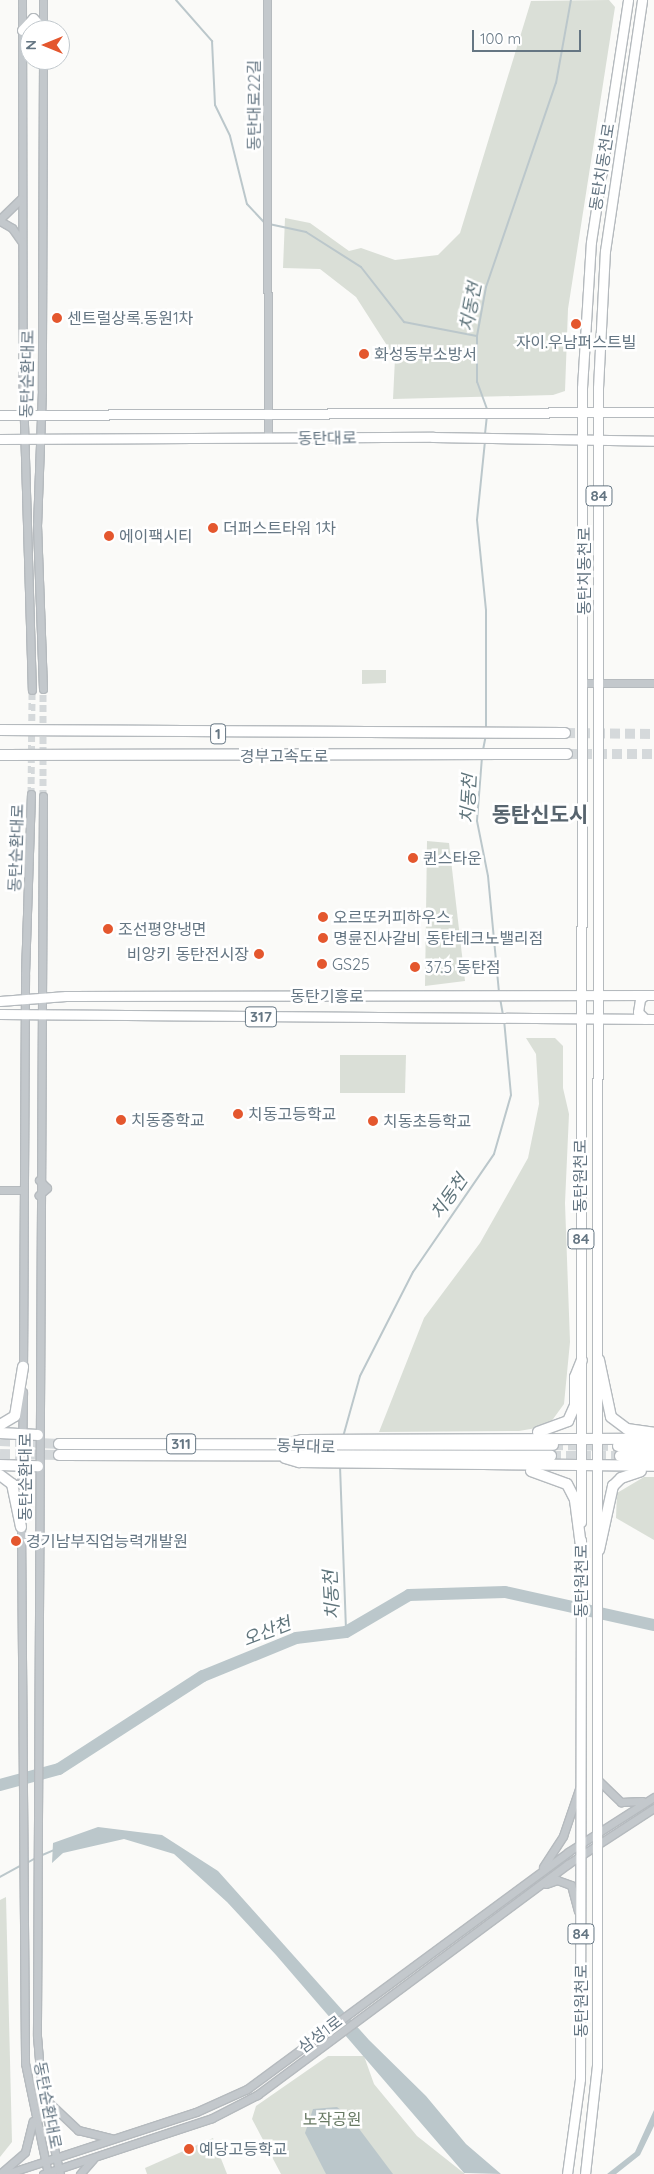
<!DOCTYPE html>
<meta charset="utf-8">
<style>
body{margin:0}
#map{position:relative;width:654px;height:2174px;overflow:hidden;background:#fafaf8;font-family:Quicksand,"Noto Sans KR",sans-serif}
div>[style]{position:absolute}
.green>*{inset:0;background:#dadfd7}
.water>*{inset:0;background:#bbc7cb}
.stream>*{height:2px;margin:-1px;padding:0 1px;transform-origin:1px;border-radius:1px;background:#bbc7cb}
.river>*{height:12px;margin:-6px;padding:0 6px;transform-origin:6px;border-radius:6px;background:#bbc7cb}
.minor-tunnel>*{height:7px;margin-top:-3.5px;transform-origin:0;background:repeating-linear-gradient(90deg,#d5d9db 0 7px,transparent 0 10.5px)}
.highway-tunnel>*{height:10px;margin-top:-5px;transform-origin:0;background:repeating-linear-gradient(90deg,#d5d9db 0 10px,transparent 0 15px)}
.roads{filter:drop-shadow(1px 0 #b5babe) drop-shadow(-1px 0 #b5babe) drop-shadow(0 1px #b5babe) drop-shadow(0 -1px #b5babe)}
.minor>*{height:7px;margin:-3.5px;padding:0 3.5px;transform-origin:3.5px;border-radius:3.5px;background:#c3c8cc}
.major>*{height:9px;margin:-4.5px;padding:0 4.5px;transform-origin:4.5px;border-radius:4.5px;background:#fff}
.highway>*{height:10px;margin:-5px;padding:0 5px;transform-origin:5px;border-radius:5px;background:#fff}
.dots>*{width:14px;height:14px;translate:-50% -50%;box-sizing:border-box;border:2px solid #fff;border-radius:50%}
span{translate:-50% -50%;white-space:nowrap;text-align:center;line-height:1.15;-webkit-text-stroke:5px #fff;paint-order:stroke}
.shield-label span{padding:1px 4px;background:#fff;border:1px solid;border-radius:4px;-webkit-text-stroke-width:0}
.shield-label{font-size:15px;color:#657683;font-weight:700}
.street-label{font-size:16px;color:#657683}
.poi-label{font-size:16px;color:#657683}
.left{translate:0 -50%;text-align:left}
.right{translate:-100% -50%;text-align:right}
.park-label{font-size:16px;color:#687a64}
.water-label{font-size:18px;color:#60757c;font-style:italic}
.district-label{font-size:21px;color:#57646e;font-weight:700}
.north{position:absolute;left:20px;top:20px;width:50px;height:50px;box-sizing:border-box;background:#fff;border:1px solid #c1c8cd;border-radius:50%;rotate:270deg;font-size:14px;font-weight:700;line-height:20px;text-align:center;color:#657683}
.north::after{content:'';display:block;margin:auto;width:18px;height:22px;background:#e4572e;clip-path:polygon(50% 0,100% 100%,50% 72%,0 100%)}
.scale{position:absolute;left:472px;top:30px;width:109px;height:22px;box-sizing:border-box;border:2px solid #657683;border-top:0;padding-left:6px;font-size:15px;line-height:18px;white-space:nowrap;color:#657683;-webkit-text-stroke:4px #fff;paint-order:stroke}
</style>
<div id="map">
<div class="green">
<div style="clip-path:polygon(609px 0,615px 7px,568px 309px,565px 391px,553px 395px,393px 399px,395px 358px,356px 297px,320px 269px,283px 268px,285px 218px,310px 223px,349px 251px,361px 248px,395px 260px,438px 255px,460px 233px,531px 1px)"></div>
<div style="clip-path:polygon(362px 670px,386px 670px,386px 683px,362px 684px)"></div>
<div style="clip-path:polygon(427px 841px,449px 843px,465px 981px,425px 986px)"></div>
<div style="clip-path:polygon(526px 1038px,555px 1038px,563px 1046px,563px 1088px,569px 1114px,565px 1203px,570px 1342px,564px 1404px,548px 1426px,519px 1431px,379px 1432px,424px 1318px,480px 1243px,528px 1158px,539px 1104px,536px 1054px)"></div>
<div style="clip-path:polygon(340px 1055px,406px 1055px,405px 1093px,340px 1093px)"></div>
<div style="clip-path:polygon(644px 1477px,654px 1477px,654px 1540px,616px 1518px,617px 1493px)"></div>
<div style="clip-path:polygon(6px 1897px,12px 2142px,0 2157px,0 1900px)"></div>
<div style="clip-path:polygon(328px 2056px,364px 2056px,374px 2084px,417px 2136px,465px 2174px,281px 2174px,252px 2119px,256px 2106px)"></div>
<div style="clip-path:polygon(213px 2138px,227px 2174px,147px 2174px,145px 2168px)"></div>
</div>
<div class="water">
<div style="clip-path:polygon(98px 1827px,162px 1835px,218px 1871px,369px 2040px,426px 2096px,466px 2144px,501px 2174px,464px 2173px,276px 1955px,227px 1902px,174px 1854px,124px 1839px,63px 1853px,52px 1863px,53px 1843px)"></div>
<div style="clip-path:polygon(337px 2107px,351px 2118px,393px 2174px,326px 2174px,305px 2133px,313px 2109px)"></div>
<div style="clip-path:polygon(654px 2110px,654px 2126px,640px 2155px,616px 2174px,607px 2174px,635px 2152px)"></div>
</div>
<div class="stream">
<div style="left:176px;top:0;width:55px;rotate:48.7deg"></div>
<div style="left:212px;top:41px;width:64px;rotate:87.3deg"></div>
<div style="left:215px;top:105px;width:34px;rotate:64deg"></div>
<div style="left:230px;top:136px;width:70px;rotate:76deg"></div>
<div style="left:247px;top:204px;width:25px;rotate:47deg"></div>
<div style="left:269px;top:224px;width:38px;rotate:12deg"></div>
<div style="left:306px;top:232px;width:65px;rotate:32.5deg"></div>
<div style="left:361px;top:267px;width:70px;rotate:52deg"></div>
<div style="left:404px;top:322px;width:74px;rotate:10.9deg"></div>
<div style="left:487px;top:409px;width:29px;rotate:-110deg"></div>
<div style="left:477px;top:382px;width:46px;rotate:-90deg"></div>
<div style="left:477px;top:336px;width:50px;rotate:-79.6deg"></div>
<div style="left:486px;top:287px;width:216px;rotate:-71.1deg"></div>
<div style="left:556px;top:83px;width:84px;rotate:-79.8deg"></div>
<div style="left:485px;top:434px;width:18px;rotate:-84deg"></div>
<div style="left:485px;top:441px;width:79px;rotate:95.8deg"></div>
<div style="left:477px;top:520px;width:90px;rotate:84.3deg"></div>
<div style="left:486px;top:610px;width:118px;rotate:90deg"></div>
<div style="left:483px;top:750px;width:15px;rotate:-79deg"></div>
<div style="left:482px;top:757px;width:64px;rotate:94.5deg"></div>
<div style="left:477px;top:821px;width:56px;rotate:78.7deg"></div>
<div style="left:488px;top:876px;width:118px;rotate:84.6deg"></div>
<div style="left:500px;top:998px;width:17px;rotate:80deg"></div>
<div style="left:343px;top:1437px;width:63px;rotate:-74.4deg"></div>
<div style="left:360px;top:1376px;width:117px;rotate:-63deg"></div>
<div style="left:413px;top:1272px;width:143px;rotate:-55.5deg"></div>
<div style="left:494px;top:1154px;width:61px;rotate:-73.9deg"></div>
<div style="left:511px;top:1095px;width:75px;rotate:-95.3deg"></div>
<div style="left:340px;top:1466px;width:166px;rotate:87.9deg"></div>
<div style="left:40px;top:1856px;width:15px;rotate:-23deg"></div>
<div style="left:25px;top:1864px;width:13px;rotate:-29deg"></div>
<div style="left:0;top:1877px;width:23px;rotate:-29deg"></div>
</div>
<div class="river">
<div style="left:0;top:1785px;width:61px;rotate:-15.2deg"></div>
<div style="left:59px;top:1769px;width:171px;rotate:-32.9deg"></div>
<div style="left:203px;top:1676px;width:100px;rotate:-22.2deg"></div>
<div style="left:296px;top:1638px;width:50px;rotate:-6.8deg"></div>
<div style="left:346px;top:1632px;width:73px;rotate:-30.4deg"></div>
<div style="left:409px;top:1595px;width:96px;rotate:-1.8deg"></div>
<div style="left:505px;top:1592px;width:153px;rotate:12.5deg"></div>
</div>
<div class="minor-tunnel">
<div style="left:31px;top:794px;width:104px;rotate:-89.4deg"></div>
<div style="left:43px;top:796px;width:107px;rotate:-90deg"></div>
</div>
<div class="highway-tunnel">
<div style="left:565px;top:733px;width:89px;rotate:0.6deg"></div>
<div style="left:567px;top:754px;width:87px"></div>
<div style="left:0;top:1441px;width:59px;rotate:2.9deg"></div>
<div style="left:553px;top:1445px;width:65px;rotate:0.9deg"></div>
<div style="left:0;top:1454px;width:59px;rotate:1deg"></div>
<div style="left:551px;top:1456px;width:69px"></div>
</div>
<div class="roads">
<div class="minor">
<div style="left:22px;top:0;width:390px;rotate:89.9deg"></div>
<div style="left:23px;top:390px;width:300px;rotate:88.3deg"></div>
<div style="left:267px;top:0;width:438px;rotate:89.9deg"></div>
<div style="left:43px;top:30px;width:30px;rotate:-90deg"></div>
<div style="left:43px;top:60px;width:330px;rotate:90.2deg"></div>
<div style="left:42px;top:390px;width:135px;rotate:92.1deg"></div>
<div style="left:37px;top:525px;width:164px;rotate:87.9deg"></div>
<div style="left:0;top:219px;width:29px;rotate:-44deg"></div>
<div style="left:0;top:221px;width:14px;rotate:30deg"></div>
<div style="left:12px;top:228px;width:16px;rotate:55deg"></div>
<div style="left:584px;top:683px;width:70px"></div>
<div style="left:43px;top:796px;width:1240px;rotate:90.28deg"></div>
<div style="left:37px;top:2036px;width:59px;rotate:85.2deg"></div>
<div style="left:42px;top:2095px;width:81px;rotate:77.2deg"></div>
<div style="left:39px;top:1180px;width:11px;rotate:45deg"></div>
<div style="left:47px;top:1188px;width:11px;rotate:139deg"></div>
<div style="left:0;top:1190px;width:23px"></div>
<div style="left:23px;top:1371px;width:397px;rotate:-89.7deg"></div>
<div style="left:25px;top:974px;width:180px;rotate:-88.1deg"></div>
<div style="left:21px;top:1511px;width:119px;rotate:-89deg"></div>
<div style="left:21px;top:1524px;width:539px;rotate:89.57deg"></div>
<div style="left:25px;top:2063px;width:113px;rotate:78.3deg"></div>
<div style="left:598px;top:1780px;width:32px;rotate:44deg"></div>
<div style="left:621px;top:1802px;width:21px;rotate:-3deg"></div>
<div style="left:543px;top:1867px;width:37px;rotate:-57deg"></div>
<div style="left:563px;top:1836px;width:50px;rotate:-71.2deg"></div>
<div style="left:546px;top:1884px;width:12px;rotate:-20deg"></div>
<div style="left:557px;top:1880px;width:15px;rotate:20deg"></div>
<div style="left:571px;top:1885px;width:27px;rotate:75deg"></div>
<div style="left:42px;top:2096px;width:50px;rotate:43.4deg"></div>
<div style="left:78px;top:2130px;width:34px;rotate:14deg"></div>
<div style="left:0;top:2174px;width:33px;rotate:-41deg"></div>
<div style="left:25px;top:2152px;width:32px;rotate:-76deg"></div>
<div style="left:6px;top:2174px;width:200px;rotate:-18.1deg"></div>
<div style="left:196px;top:2112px;width:56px;rotate:-24.3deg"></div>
<div style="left:247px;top:2089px;width:399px;rotate:-36.4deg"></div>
<div style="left:568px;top:1852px;width:102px;rotate:-32.6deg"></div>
<div style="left:43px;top:2174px;width:178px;rotate:-18.3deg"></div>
<div style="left:212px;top:2118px;width:51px;rotate:-27.1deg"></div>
<div style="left:257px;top:2095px;width:387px;rotate:-36.6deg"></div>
<div style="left:568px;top:1864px;width:103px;rotate:-33.1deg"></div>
<div style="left:80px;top:2174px;width:20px;rotate:-49deg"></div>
</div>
<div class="major">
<div style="left:22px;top:30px;width:16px;rotate:-47deg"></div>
<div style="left:33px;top:18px;width:15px;rotate:48deg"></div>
<div style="left:0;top:415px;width:654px;rotate:-0.26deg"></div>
<div style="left:0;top:439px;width:433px;rotate:-0.3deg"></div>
<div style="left:433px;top:437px;width:221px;rotate:1deg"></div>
<div style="left:0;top:1001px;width:66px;rotate:-4.3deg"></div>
<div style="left:66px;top:996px;width:588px;rotate:-0.1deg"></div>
<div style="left:0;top:1014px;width:654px;rotate:0.44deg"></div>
<div style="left:645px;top:1019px;width:10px;rotate:-135deg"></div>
<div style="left:638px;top:1012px;width:13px;rotate:-81deg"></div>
<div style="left:640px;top:999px;width:6px;rotate:-39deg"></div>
<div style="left:581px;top:1522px;width:1134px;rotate:-89.95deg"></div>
<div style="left:582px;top:388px;width:146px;rotate:-86.5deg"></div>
<div style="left:591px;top:242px;width:245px;rotate:-81.3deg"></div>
<div style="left:567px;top:2174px;width:96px;rotate:-82.2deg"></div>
<div style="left:580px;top:2079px;width:539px;rotate:-89.89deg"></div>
<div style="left:585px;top:2174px;width:109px;rotate:-83.7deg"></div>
<div style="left:597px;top:2066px;width:1678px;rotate:-89.97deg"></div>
<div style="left:598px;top:388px;width:137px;rotate:-87.1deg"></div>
<div style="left:605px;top:251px;width:254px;rotate:-81.6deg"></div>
</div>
<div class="highway">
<div style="left:0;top:730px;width:565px;rotate:0.3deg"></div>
<div style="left:0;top:755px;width:567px;rotate:-0.1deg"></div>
<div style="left:599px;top:1360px;width:58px;rotate:78.1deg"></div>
<div style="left:611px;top:1417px;width:20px;rotate:37deg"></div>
<div style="left:627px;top:1429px;width:27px;rotate:8deg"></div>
<div style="left:0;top:1425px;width:17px;rotate:-31deg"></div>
<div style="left:15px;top:1416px;width:50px;rotate:-80.7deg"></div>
<div style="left:538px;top:1432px;width:32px;rotate:-20deg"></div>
<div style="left:568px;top:1421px;width:17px;rotate:-66deg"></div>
<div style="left:575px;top:1405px;width:28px;rotate:-90deg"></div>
<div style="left:575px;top:1377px;width:18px;rotate:-68deg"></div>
<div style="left:0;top:1433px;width:38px;rotate:3deg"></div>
<div style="left:289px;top:1443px;width:13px;rotate:-13deg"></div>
<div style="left:302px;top:1440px;width:352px;rotate:-0.2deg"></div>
<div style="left:59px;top:1444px;width:494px;rotate:0.1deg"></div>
<div style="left:618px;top:1446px;width:36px"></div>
<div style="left:59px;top:1455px;width:492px;rotate:0.1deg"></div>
<div style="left:620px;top:1456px;width:34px"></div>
<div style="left:285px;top:1458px;width:15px;rotate:16deg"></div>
<div style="left:299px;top:1462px;width:355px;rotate:0.6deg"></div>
<div style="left:0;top:1465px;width:38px;rotate:2deg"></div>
<div style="left:531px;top:1471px;width:38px;rotate:20deg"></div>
<div style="left:567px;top:1484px;width:18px;rotate:63deg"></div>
<div style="left:575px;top:1500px;width:46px;rotate:82.6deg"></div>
<div style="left:0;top:1475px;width:15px;rotate:37deg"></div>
<div style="left:12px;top:1484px;width:44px;rotate:78.2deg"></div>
<div style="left:599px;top:1550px;width:66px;rotate:-77.7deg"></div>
<div style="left:613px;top:1486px;width:11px;rotate:-45deg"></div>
<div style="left:621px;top:1478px;width:21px;rotate:-19deg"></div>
</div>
</div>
<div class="dots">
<div style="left:57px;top:318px;background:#e4572e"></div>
<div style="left:576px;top:324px;background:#e4572e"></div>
<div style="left:364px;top:354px;background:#e4572e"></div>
<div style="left:213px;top:528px;background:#e4572e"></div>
<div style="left:109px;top:536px;background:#e4572e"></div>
<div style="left:413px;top:858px;background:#e4572e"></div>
<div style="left:323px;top:917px;background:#e4572e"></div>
<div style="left:108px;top:929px;background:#e4572e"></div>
<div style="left:323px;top:938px;background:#e4572e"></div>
<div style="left:259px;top:954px;background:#e4572e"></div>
<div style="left:322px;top:964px;background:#e4572e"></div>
<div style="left:415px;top:967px;background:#e4572e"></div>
<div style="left:238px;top:1114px;background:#e4572e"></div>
<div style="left:121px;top:1120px;background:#e4572e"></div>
<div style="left:373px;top:1121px;background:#e4572e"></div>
<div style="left:16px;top:1541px;background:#e4572e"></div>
<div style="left:189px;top:2149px;background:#e4572e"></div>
</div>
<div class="shield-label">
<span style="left:599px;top:496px">84</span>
<span style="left:218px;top:734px">1</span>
<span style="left:261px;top:1017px">317</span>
<span style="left:581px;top:1239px">84</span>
<span style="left:181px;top:1444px">311</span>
<span style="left:581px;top:1934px">84</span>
</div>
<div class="street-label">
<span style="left:254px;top:105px;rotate:-90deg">동탄대로22길</span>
<span style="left:602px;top:167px;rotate:-81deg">동탄치동천로</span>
<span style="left:27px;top:374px;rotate:-89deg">동탄순환대로</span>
<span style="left:327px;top:438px;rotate:-1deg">동탄대로</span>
<span style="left:584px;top:571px;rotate:-90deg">동탄치동천로</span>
<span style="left:284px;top:756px">경부고속도로</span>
<span style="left:16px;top:848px;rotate:-88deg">동탄순환대로</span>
<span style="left:327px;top:996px">동탄기흥로</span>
<span style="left:580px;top:1176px;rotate:-90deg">동탄원천로</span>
<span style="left:306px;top:1446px;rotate:2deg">동부대로</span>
<span style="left:25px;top:1477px;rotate:-90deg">동탄순환대로</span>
<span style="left:581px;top:1581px;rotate:-90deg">동탄원천로</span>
<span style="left:581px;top:2001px;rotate:-90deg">동탄원천로</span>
<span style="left:320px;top:2034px;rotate:-37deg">삼성1로</span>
<span style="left:48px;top:2105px;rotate:79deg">동탄순환대로</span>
</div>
<div class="poi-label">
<span class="left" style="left:67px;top:318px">센트럴상록.동원1차</span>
<span style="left:576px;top:342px">자이.우남퍼스트빌</span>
<span class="left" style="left:374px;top:354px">화성동부소방서</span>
<span class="left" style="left:223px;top:528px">더퍼스트타워 1차</span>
<span class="left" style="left:119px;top:536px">에이팩시티</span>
<span class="left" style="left:423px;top:858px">퀸스타운</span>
<span class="left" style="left:333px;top:917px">오르또커피하우스</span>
<span class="left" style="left:118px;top:929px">조선평양냉면</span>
<span class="left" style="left:333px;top:938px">명륜진사갈비 동탄테크노밸리점</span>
<span class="right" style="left:249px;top:954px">비앙키 동탄전시장</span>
<span class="left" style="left:332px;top:964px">GS25</span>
<span class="left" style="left:425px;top:967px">37.5 동탄점</span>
<span class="left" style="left:248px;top:1114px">치동고등학교</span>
<span class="left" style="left:131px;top:1120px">치동중학교</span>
<span class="left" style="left:383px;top:1121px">치동초등학교</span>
<span class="left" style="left:26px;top:1541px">경기남부직업능력개발원</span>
<span class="left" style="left:199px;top:2149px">예당고등학교</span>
</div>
<div class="park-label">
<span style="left:332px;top:2119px">노작공원</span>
</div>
<div class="water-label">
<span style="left:471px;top:307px;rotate:-79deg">치동천</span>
<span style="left:469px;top:799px;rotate:-87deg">치동천</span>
<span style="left:449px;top:1197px;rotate:-55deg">치동천</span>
<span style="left:332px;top:1595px;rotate:-93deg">치동천</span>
<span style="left:267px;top:1632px;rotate:-21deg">오산천</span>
</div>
<div class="district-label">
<span style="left:540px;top:814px">동탄신도시</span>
</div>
<div class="north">N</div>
<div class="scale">100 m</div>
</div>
